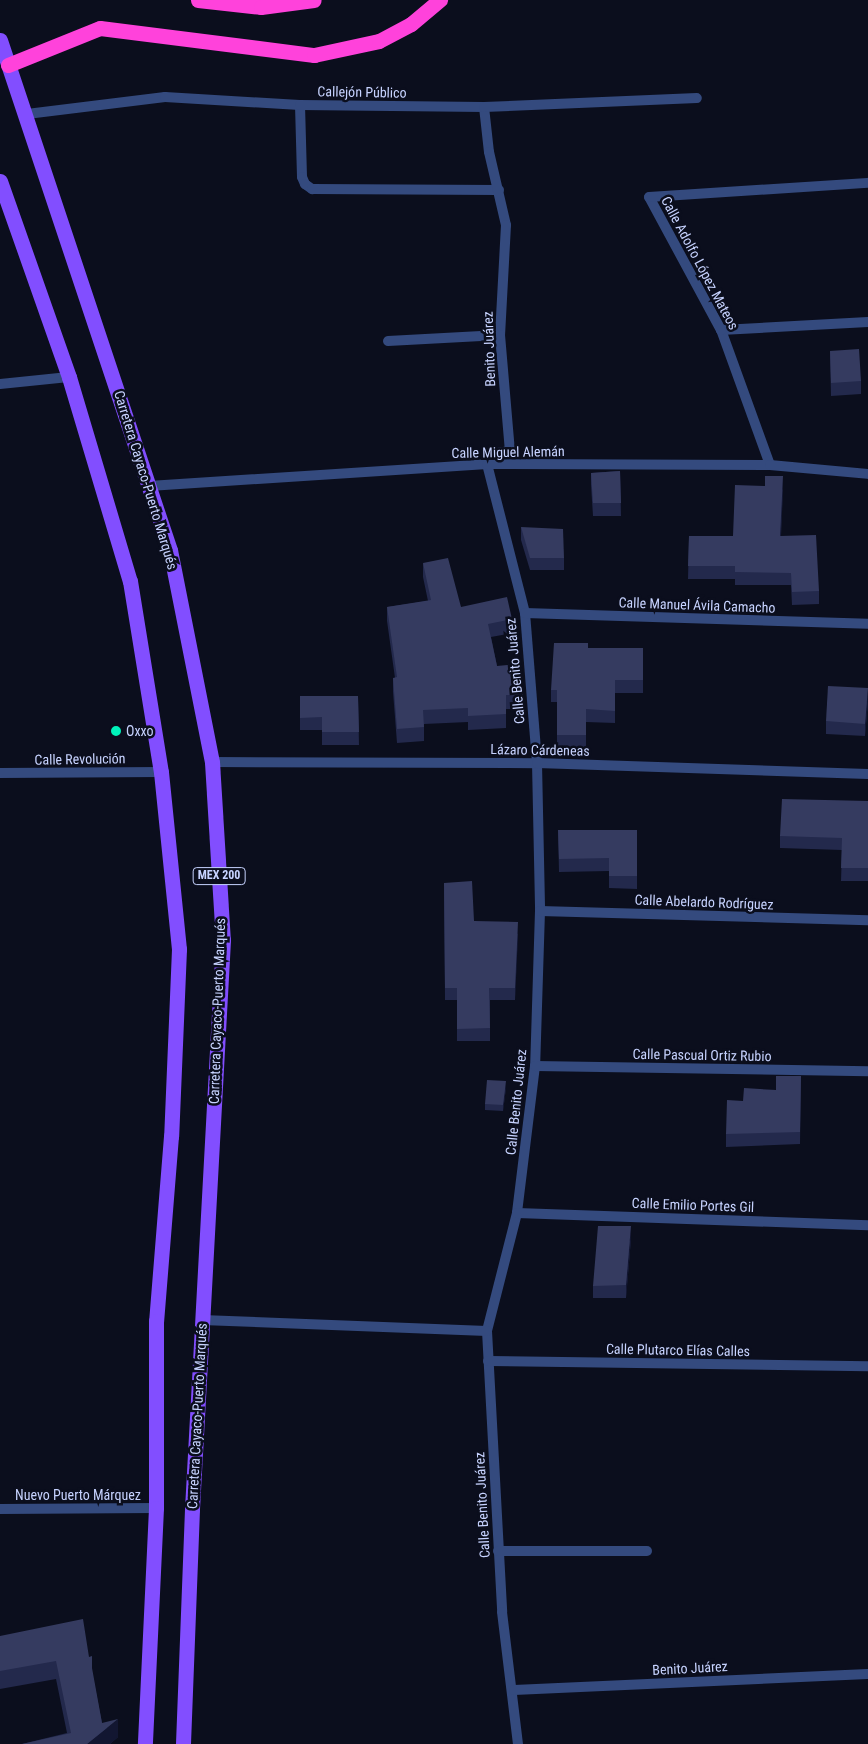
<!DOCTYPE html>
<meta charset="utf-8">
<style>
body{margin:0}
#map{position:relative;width:868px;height:1744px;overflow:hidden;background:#0b0e1d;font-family:"Roboto Condensed",sans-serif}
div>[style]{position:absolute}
.minor>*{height:10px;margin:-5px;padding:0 5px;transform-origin:5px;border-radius:5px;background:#344a7e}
.tertiary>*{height:10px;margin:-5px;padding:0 5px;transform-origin:5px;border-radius:5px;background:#344a7e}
.primary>*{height:15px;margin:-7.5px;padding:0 7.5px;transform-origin:7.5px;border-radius:7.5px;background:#824eff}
.motorway>*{height:15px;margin:-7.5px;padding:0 7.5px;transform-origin:7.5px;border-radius:7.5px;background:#ff42db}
.wall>*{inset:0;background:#23294c}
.shaded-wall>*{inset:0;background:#121631}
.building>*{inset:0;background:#353b60}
.dots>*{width:14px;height:14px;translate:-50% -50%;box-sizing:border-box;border:2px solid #0b0e1d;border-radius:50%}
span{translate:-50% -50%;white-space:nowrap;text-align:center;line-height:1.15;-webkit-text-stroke:5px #0b0e1d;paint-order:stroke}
.shield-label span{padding:1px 4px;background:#0b0e1d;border:1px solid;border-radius:4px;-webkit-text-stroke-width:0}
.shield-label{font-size:12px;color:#c7d3ff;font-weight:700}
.street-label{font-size:14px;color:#c7d3ff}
.poi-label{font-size:14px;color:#c7d3ff}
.left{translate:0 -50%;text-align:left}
</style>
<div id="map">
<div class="minor">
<div style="left:300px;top:105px;width:72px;rotate:88.4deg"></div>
<div style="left:302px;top:177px;width:8px;rotate:67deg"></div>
<div style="left:305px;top:184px;width:9px;rotate:36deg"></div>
<div style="left:312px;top:189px;width:187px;rotate:0.3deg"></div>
<div style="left:484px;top:107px;width:45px;rotate:83.7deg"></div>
<div style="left:489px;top:152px;width:75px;rotate:76.9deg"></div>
<div style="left:506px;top:225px;width:110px;rotate:93.1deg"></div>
<div style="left:500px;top:335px;width:116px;rotate:85.1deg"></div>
<div style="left:510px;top:451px;width:13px;rotate:171deg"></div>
<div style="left:497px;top:453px;width:15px;rotate:132deg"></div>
<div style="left:487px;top:464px;width:154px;rotate:75.7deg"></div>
<div style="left:525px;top:613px;width:150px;rotate:85.4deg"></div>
<div style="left:537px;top:763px;width:148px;rotate:88.8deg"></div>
<div style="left:540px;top:911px;width:155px;rotate:91.8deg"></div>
<div style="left:535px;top:1066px;width:148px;rotate:97deg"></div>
<div style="left:517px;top:1213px;width:122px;rotate:104.3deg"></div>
<div style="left:487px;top:1331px;width:281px;rotate:86.9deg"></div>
<div style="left:502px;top:1612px;width:133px;rotate:83.1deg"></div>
<div style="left:27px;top:114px;width:139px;rotate:-7deg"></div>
<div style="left:165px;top:97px;width:135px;rotate:3.4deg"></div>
<div style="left:300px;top:105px;width:184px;rotate:0.6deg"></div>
<div style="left:484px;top:107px;width:213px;rotate:-2.4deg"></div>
<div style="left:721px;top:330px;width:147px;rotate:-3.1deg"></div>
<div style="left:388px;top:341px;width:112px;rotate:-3.1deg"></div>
<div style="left:0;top:384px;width:69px;rotate:-5.8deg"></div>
<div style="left:770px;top:465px;width:144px;rotate:-109.9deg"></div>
<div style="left:721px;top:330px;width:151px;rotate:-118.4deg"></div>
<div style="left:649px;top:197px;width:219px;rotate:-3.7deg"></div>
<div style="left:149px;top:486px;width:339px;rotate:-3.7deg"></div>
<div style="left:487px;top:464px;width:283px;rotate:0.2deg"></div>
<div style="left:770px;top:465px;width:98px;rotate:5.2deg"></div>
<div style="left:525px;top:613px;width:343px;rotate:1.8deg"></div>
<div style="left:540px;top:911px;width:328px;rotate:1.6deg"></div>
<div style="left:535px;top:1066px;width:333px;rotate:0.9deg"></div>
<div style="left:517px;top:1213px;width:351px;rotate:2deg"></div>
<div style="left:202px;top:1320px;width:285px;rotate:2.2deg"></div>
<div style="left:488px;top:1361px;width:380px;rotate:0.8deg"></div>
<div style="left:0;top:1509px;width:156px;rotate:-0.4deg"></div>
<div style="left:498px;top:1551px;width:149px"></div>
<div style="left:514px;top:1690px;width:354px;rotate:-2.6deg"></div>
</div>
<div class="tertiary">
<div style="left:212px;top:762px;width:325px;rotate:0.2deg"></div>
<div style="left:537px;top:763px;width:331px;rotate:1.9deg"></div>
<div style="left:0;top:773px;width:161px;rotate:-0.4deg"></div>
</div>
<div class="primary">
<div style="left:0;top:40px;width:538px;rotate:71.57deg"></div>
<div style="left:170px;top:550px;width:216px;rotate:78.8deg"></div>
<div style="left:212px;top:762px;width:178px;rotate:86.5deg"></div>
<div style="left:223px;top:940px;width:570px;rotate:93.12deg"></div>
<div style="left:192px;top:1509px;width:235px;rotate:92.2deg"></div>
<div style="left:0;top:181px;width:208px;rotate:70.6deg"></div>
<div style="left:69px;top:377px;width:213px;rotate:73.4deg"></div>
<div style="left:130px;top:581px;width:193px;rotate:80.8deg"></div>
<div style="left:161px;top:772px;width:178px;rotate:84.2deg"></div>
<div style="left:179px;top:949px;width:187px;rotate:92.4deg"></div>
<div style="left:171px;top:1136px;width:186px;rotate:94.6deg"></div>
<div style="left:156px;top:1321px;width:187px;rotate:90deg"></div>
<div style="left:156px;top:1508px;width:236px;rotate:92.7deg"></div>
</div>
<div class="motorway">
<div style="left:198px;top:0;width:63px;rotate:6.3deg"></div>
<div style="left:261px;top:7px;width:53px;rotate:-7.5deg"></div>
<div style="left:8px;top:65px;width:99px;rotate:-21.9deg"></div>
<div style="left:100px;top:28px;width:216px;rotate:7.2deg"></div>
<div style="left:314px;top:55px;width:66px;rotate:-12.2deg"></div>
<div style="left:379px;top:41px;width:36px;rotate:-28deg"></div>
<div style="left:411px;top:24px;width:38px;rotate:-40deg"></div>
</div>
<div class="wall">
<div style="clip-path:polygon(830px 351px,861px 381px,861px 394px,831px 396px)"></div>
<div style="clip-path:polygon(620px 471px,621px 516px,593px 516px,591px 485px,591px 473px)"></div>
<div style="clip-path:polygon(783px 489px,781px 536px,819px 591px,819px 604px,792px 605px,791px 585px,735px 585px,735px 579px,688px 579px,689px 536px,733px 536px)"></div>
<div style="clip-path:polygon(521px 527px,564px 558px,564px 570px,530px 570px,521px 540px)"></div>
<div style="clip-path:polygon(423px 563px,461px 607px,512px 619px,512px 633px,491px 637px,497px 666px,523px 695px,523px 709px,506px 709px,506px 728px,468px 730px,468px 722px,424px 724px,424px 741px,397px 743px,393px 692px,393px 678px,395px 678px,387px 621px,387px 607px,428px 601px,423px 577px)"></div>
<div style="clip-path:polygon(588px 648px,643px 648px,643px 693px,615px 693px,615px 723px,586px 722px,586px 748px,557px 747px,557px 702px,551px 702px,551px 690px)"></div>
<div style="clip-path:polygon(300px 696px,358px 696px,359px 745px,322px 745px,322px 730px,300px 730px)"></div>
<div style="clip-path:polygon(868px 701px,865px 736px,826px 734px,826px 721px)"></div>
<div style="clip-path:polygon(868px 801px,868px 881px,841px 881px,842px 850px,780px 848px,780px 836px)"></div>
<div style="clip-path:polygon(558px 830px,637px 830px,637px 889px,609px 888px,609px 871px,559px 872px)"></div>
<div style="clip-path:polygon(444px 883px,474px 921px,518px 934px,515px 1000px,490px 1000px,490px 1041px,457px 1041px,457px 1000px,445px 1000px)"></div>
<div style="clip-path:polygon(801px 1076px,800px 1144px,726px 1147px,726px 1134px,743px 1101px,776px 1090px)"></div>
<div style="clip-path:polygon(506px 1088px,503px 1111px,485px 1110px,485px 1104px)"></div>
<div style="clip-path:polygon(631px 1239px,626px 1298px,593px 1298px,593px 1286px)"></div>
<div style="clip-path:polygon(0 1636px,92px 1672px,102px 1723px,118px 1737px,110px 1744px,22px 1744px,67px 1733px,56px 1679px,0 1689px)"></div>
</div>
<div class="shaded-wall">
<div style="clip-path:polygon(783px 476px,783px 489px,780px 549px,780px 536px)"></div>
<div style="clip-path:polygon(868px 688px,868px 701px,865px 736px,865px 724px)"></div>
<div style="clip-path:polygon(518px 922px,518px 934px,515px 1000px,515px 988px)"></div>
<div style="clip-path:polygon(506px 1081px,506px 1088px,503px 1111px,503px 1105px)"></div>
<div style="clip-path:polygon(631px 1226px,631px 1239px,626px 1298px,626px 1285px)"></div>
<div style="clip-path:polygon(118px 1719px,118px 1737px,110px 1744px,87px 1744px)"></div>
</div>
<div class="building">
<div style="clip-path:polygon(859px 349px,861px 381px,831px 383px,830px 351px)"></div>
<div style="clip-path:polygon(620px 471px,621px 503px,593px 503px,591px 473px)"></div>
<div style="clip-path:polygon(765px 476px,783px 476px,780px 536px,816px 535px,819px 591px,792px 592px,791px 573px,735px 572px,735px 566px,688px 566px,689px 536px,733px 536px,735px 485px,765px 486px)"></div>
<div style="clip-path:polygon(521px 527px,563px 529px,564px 558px,530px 558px)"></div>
<div style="clip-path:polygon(448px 558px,461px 607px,507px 597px,512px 619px,488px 624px,497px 666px,519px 664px,523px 695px,506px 695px,506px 714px,468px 716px,468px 708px,423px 710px,424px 727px,397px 729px,393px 678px,397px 677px,387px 607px,431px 600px,423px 563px)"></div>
<div style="clip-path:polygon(554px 643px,588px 643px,588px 648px,643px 648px,643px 680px,615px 680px,615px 711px,586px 709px,586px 735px,557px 735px,557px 690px,551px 690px)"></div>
<div style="clip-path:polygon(828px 686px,868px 688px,865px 724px,826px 721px)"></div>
<div style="clip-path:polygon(300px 696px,358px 696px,359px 732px,322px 732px,322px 717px,300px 718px)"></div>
<div style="clip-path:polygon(782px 799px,868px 801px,868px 868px,841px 868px,842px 838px,780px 836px)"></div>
<div style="clip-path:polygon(558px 830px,637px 830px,637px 876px,609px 876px,609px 858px,559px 859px)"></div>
<div style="clip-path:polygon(472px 881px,474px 921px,518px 922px,515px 988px,489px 988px,490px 1028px,457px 1029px,457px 988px,445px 988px,444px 883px)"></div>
<div style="clip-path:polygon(776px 1076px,801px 1076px,800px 1132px,726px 1134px,727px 1100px,743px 1101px,744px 1088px,776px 1090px)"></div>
<div style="clip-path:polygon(487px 1080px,506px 1081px,503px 1105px,485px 1104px)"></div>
<div style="clip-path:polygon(598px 1226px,631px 1226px,626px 1285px,593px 1286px)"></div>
<div style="clip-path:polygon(83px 1619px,89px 1657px,92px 1656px,92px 1668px,102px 1723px,118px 1719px,87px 1744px,22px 1744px,71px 1733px,56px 1661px,0 1671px,0 1636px)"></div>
</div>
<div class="dots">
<div style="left:116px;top:731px;background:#00f2ba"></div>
</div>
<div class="shield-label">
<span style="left:219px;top:876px">MEX 200</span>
</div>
<div class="street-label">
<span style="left:362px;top:92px;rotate:1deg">Callejón Público</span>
<span style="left:700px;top:263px;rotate:62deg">Calle Adolfo López Mateos</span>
<span style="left:489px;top:349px;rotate:-92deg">Benito Juárez</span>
<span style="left:508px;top:452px;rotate:-1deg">Calle Miguel Alemán</span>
<span style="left:146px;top:480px;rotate:73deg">Carretera Cayaco-Puerto Marqués</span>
<span style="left:697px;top:605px;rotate:2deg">Calle Manuel Ávila Camacho</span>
<span style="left:515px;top:671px;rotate:-95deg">Calle Benito Juárez</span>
<span style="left:540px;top:750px;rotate:1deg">Lázaro Cárdeneas</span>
<span style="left:80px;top:759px;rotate:-1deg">Calle Revolución</span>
<span style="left:704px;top:902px;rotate:2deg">Calle Abelardo Rodríguez</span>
<span style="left:217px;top:1011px;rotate:-88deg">Carretera Cayaco-Puerto Marqués</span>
<span style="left:702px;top:1055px;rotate:1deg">Calle Pascual Ortiz Rubio</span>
<span style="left:516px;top:1102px;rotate:-84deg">Calle Benito Juárez</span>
<span style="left:693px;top:1205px;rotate:2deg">Calle Emilio Portes Gil</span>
<span style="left:678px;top:1350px;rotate:1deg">Calle Plutarco Elías Calles</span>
<span style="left:197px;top:1416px;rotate:-87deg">Carretera Cayaco-Puerto Marqués</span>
<span style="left:78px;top:1495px">Nuevo Puerto Márquez</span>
<span style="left:482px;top:1505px;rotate:-93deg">Calle Benito Juárez</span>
<span style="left:690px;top:1668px;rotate:-3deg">Benito Juárez</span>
</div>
<div class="poi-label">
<span class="left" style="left:126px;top:731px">Oxxo</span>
</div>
</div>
